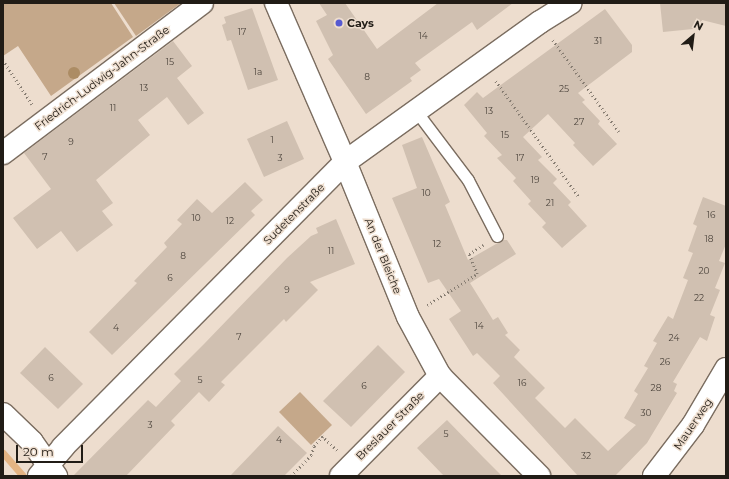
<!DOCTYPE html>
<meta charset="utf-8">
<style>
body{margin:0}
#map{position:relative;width:729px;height:479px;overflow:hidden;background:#edddce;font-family:Montserrat,sans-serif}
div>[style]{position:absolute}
.green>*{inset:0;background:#c5a88a}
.stream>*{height:7px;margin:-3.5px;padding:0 3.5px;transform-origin:3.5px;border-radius:3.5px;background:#e4b483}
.building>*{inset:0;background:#d0c0b1}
.path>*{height:2.5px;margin-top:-1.25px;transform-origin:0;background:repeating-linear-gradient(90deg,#877d72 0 1px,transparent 0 4px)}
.roads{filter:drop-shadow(1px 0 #7b6d60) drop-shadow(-1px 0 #7b6d60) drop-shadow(0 1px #7b6d60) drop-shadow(0 -1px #7b6d60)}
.lane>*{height:11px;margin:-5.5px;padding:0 5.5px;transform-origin:5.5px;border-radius:5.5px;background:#fff}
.street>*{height:22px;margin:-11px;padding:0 11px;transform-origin:11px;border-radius:11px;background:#fff}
.trees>*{width:12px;height:12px;margin:-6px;border-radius:50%;background:#ac8c64}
.dots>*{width:11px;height:11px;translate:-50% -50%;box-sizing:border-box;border:2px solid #edddce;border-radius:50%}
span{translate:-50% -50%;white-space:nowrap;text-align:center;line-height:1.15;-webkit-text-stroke:3px #edddce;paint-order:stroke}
.number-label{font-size:9px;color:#4d453d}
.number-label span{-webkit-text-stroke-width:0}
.poi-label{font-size:11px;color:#211c16;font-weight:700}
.left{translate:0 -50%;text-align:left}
.street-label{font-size:11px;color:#211c16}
.frame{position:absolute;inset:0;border:4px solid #211c16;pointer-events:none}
.north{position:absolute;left:673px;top:16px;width:40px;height:40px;-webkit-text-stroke:3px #edddce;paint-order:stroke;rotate:28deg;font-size:11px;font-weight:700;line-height:16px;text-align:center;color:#211c16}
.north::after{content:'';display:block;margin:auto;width:14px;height:18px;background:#211c16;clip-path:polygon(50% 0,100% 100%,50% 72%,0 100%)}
.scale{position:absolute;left:16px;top:445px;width:67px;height:18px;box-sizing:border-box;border:2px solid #211c16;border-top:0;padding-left:5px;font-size:12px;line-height:14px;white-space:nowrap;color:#211c16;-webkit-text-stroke:3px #edddce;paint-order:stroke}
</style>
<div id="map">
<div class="green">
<div style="clip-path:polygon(3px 3px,111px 3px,133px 37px,51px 96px,18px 46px,3px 56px)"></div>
<div style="clip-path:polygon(114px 3px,181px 3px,136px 36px)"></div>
<div style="clip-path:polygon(300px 392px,332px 425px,311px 445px,279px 412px)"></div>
</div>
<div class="stream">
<div style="left:3px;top:453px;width:30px;rotate:49deg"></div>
</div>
<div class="building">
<div style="clip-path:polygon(319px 3px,345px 3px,377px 49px,438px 3px,513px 3px,477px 30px,472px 22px,415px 63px,421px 70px,410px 78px,412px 81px,366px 114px,328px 59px,333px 55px,316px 21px,327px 15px)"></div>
<div style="clip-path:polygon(660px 3px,726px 3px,726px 26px,702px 20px,703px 28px,663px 32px)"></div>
<div style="clip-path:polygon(252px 8px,278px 80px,248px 90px,231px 40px,227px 41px,222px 25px,226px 23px,224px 17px)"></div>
<div style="clip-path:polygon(605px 9px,632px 45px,632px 52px,578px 93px,585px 100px,582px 102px,600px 121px,598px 124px,617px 144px,593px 166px,573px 145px,575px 143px,548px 114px,523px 137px,542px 157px,538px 160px,557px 179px,553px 183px,571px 202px,568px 205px,587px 226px,562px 248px,542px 227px,546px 223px,528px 204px,531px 201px,513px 181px,516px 178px,497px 158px,502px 155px,484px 136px,487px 133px,464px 105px,477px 92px,483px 98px)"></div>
<div style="clip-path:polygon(173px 41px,192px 66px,177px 78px,204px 113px,188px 125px,167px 97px,138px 120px,150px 135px,96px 180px,113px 203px,102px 211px,113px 225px,77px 252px,61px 231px,37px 249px,13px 218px,51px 189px,24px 153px)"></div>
<div style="clip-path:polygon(287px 121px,304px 159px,264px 177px,247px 139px)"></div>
<div style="clip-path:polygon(422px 137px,450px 202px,445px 205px,468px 260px,503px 240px,507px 240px,516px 254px,470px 283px,493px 320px,498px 317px,508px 333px,505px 335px,520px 350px,514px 357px,545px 388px,535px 398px,565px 428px,575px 418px,608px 451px,636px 425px,624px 418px,638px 394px,634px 391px,648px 368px,644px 366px,657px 343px,653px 341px,668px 316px,673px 319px,688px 280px,683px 278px,693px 253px,688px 251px,697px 226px,693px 224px,703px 197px,726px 206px,726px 244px,719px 261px,725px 263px,715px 288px,720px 290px,710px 315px,715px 317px,707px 341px,700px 337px,673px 382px,677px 384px,674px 391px,677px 393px,647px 443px,615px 476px,578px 476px,493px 383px,500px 376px,477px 353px,473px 356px,449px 319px,461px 311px,439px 279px,428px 283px,392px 198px,417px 188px,402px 145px)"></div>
<div style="clip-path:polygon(245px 182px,263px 200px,251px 211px,255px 215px,112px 355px,89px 332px,137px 283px,134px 281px,167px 247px,164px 243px,182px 224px,177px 220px,197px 199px,212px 213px)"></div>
<div style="clip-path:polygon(336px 219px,355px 264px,310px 282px,318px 290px,286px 322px,284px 319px,221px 382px,225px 385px,209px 402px,199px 392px,171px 421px,175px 425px,126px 476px,73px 476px,148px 400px,156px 407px,181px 381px,174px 374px,204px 344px,287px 258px,311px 236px,318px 233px,316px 228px)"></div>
<div style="clip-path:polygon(378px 345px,405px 372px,351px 427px,323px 401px)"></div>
<div style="clip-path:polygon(45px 347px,83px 384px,58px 409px,20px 373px)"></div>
<div style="clip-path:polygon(447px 420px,483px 457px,502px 476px,444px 476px,417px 448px)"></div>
<div style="clip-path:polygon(278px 426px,307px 453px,284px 476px,230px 476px)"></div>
</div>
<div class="path">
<div style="left:553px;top:40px;width:113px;rotate:54.3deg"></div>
<div style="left:3px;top:60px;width:53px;rotate:56.6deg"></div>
<div style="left:496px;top:81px;width:143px;rotate:54.4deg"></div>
<div style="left:427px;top:305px;width:59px;rotate:-31.8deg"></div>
<div style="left:477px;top:274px;width:22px;rotate:-112deg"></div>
<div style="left:469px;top:254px;width:17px;rotate:-33deg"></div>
<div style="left:322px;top:436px;width:21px;rotate:43deg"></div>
<div style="left:291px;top:476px;width:29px;rotate:-46deg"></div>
<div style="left:311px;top:455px;width:9px;rotate:-72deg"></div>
<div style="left:314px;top:446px;width:13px;rotate:-48deg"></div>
</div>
<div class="roads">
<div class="lane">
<div style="left:416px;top:111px;width:86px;rotate:53deg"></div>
<div style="left:468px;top:180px;width:63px;rotate:62.6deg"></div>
</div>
<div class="street">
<div style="left:276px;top:3px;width:173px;rotate:66.5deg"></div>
<div style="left:345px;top:162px;width:167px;rotate:67.9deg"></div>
<div style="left:408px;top:317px;width:67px;rotate:61.5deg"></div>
<div style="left:440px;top:376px;width:141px;rotate:45.3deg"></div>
<div style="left:3px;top:153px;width:249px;rotate:-37deg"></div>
<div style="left:3px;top:414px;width:40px;rotate:44deg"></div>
<div style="left:32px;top:442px;width:42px;rotate:54.8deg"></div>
<div style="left:39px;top:476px;width:38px;rotate:-50deg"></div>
<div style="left:63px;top:447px;width:401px;rotate:-45.3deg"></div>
<div style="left:345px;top:162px;width:240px;rotate:-35.7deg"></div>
<div style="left:540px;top:22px;width:36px;rotate:-32deg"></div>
<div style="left:341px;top:476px;width:141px;rotate:-45.3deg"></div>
<div style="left:654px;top:476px;width:64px;rotate:-52.6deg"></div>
<div style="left:693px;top:425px;width:65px;rotate:-59.5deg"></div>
</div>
</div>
<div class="trees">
<div style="left:74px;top:73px"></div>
</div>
<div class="dots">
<div style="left:339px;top:23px;background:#565ad1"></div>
</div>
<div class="number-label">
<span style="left:242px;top:32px">17</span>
<span style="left:423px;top:36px">14</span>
<span style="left:598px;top:41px">31</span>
<span style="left:170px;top:62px">15</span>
<span style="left:258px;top:72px">1a</span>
<span style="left:367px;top:77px">8</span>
<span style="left:144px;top:88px">13</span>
<span style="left:564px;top:89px">25</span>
<span style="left:113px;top:108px">11</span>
<span style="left:489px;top:111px">13</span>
<span style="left:579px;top:122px">27</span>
<span style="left:505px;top:135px">15</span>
<span style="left:272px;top:140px">1</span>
<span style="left:71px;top:142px">9</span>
<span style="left:45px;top:157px">7</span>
<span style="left:280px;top:158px">3</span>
<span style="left:520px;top:158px">17</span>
<span style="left:535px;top:180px">19</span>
<span style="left:426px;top:193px">10</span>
<span style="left:550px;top:203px">21</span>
<span style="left:711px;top:215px">16</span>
<span style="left:196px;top:218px">10</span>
<span style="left:230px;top:221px">12</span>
<span style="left:709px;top:239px">18</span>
<span style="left:437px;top:244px">12</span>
<span style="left:331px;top:251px">11</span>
<span style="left:183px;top:256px">8</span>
<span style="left:704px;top:271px">20</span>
<span style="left:170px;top:278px">6</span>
<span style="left:287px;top:290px">9</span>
<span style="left:699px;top:298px">22</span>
<span style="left:479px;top:326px">14</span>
<span style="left:116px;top:328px">4</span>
<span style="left:239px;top:337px">7</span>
<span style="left:674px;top:338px">24</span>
<span style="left:665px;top:362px">26</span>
<span style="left:51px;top:378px">6</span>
<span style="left:200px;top:380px">5</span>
<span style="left:522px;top:383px">16</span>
<span style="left:364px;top:386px">6</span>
<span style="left:656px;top:388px">28</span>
<span style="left:646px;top:413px">30</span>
<span style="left:150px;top:425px">3</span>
<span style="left:446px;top:434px">5</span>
<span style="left:279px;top:440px">4</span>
<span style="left:586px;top:456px">32</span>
</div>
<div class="poi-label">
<span class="left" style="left:347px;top:23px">Cays</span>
</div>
<div class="street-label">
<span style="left:102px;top:78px;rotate:-37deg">Friedrich-Ludwig-Jahn-Straße</span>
<span style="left:294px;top:214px;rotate:-45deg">Sudetenstraße</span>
<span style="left:383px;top:256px;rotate:68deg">An der Bleiche</span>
<span style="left:693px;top:424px;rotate:-56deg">Mauerweg</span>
<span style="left:390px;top:426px;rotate:-45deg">Breslauer Straße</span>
</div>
<div class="frame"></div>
<div class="north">N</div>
<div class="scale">20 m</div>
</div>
